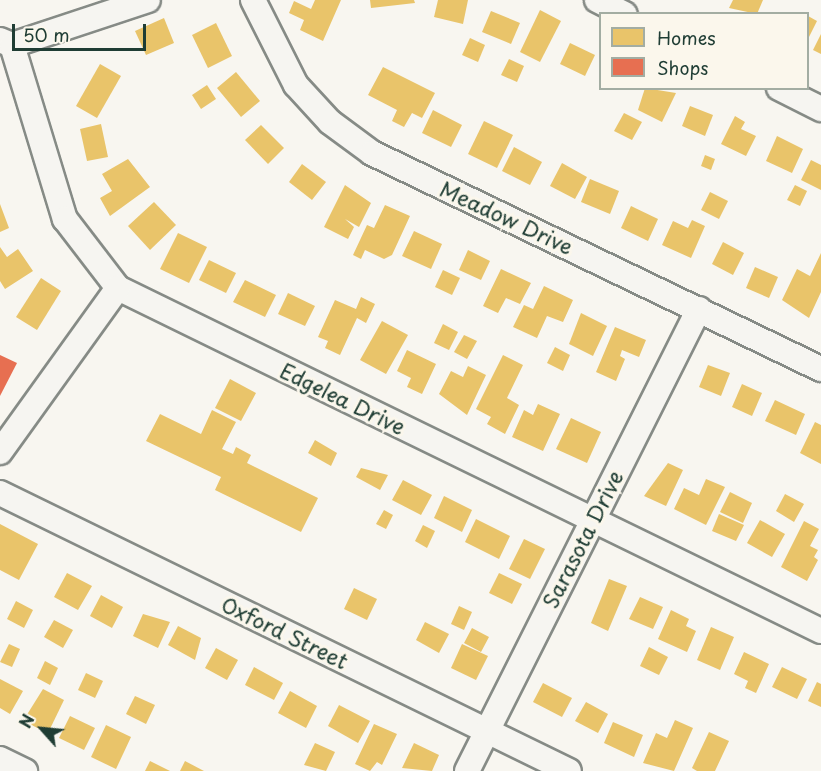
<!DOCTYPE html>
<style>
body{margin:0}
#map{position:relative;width:821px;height:771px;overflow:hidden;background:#f8f6f0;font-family:"Playpen Sans",sans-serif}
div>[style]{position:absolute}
.homes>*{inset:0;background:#e9c46a}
.shops>*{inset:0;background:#e76f51}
.roads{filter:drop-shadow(2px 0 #868b86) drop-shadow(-2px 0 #868b86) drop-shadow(0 2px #868b86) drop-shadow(0 -2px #868b86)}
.minor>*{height:24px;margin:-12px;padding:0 12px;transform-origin:12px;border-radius:12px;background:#f6f5f1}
span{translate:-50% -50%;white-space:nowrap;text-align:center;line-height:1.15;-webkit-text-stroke:6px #fbf7ec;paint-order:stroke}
.street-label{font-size:21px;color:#1f3d34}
.legend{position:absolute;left:599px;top:12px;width:210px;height:78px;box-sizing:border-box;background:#fbf7ec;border:2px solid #a3ada2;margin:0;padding:8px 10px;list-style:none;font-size:18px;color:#1f3d34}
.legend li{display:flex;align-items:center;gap:12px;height:30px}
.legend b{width:30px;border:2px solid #a3ada2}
.north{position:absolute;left:12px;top:699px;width:60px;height:60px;-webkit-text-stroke:4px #fbf7ec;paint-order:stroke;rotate:297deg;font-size:16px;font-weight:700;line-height:24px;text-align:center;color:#1f3d34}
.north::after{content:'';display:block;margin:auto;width:21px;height:27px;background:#1f3d34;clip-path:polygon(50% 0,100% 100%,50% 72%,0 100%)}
.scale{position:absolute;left:12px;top:24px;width:134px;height:27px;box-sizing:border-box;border:3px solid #1f3d34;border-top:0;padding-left:8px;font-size:18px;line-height:21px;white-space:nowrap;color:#1f3d34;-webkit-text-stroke:4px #fbf7ec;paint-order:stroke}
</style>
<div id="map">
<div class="homes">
<div style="clip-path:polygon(315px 0,341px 0,323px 41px,300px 30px,304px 20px,289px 13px,294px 1px,311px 9px)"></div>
<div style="clip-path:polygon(370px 0,414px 0,415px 3px,371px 8px)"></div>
<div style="clip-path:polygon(438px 0,468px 0,463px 24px,434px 17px)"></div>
<div style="clip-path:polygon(733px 0,763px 0,757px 14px,729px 8px)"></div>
<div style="clip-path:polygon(540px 10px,561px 21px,540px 62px,520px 52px)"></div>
<div style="clip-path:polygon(491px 11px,520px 23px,511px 44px,482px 32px)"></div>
<div style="clip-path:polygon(808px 16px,817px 21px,809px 37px,808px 36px)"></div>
<div style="clip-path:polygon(164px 18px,174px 43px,146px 55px,135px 31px)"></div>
<div style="clip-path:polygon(216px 23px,232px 56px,208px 68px,192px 35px)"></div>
<div style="clip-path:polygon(821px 34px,821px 54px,813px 50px)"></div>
<div style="clip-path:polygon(470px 38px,485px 45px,478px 62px,462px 55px)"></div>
<div style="clip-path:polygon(570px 43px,595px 55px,585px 76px,560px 64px)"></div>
<div style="clip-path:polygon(509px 59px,524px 66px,517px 82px,501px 75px)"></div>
<div style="clip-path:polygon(100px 64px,121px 76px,97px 118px,76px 106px)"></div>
<div style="clip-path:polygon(383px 67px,435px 93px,422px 118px,412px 113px,404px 127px,392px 121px,397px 110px,368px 95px)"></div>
<div style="clip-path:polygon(236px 72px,260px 101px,241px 117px,217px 88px)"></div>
<div style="clip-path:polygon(207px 85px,216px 99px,201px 109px,192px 95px)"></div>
<div style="clip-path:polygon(645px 88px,676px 93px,662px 122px,638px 110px)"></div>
<div style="clip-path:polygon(690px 106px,713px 115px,705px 136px,682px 126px)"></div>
<div style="clip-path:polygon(433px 110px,462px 125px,451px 147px,422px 133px)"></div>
<div style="clip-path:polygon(624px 113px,642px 122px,632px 140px,614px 131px)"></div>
<div style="clip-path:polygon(735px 116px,745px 122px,741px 129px,756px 136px,746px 156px,721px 144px)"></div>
<div style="clip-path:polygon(484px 121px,513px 135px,497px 168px,468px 154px)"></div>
<div style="clip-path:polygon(101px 124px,108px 157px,87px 161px,80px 129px)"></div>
<div style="clip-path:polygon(261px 125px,284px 148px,268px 164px,245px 140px)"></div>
<div style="clip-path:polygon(777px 136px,803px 149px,792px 173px,766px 161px)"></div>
<div style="clip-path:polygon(514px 147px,542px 162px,530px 185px,502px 171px)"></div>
<div style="clip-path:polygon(705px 155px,715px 159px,711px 170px,701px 166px)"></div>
<div style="clip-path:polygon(128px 159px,150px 187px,110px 216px,100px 198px,112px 191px,102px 174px)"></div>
<div style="clip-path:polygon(811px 160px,821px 165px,821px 190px,801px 180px)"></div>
<div style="clip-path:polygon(562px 163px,587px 177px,575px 199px,550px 186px)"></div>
<div style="clip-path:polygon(302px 164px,326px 182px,312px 200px,289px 182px)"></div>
<div style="clip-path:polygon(590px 179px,619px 191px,610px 214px,581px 202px)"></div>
<div style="clip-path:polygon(345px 185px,371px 203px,359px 227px,345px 219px,354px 227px,348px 239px,324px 227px)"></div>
<div style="clip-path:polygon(795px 185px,807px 191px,800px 206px,787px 200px)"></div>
<div style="clip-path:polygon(710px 192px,728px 201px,719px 219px,701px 210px)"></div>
<div style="clip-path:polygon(154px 202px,176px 225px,150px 250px,128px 226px)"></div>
<div style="clip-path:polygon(0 204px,9px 228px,0 232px)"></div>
<div style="clip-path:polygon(385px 205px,410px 216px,392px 255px,384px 259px,365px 250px,361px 259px,353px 255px,367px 225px,374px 228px)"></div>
<div style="clip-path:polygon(631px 206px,658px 219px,648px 241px,621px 228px)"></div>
<div style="clip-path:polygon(692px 220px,705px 226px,691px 258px,662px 245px,673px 221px,688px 228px)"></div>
<div style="clip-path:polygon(414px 231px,442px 244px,431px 269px,402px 256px)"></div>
<div style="clip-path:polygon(178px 233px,207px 247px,189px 283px,160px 269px)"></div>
<div style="clip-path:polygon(723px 242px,744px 253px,733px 275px,712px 264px)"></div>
<div style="clip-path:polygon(0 247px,7px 257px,18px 249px,33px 271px,5px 289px,0 281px)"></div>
<div style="clip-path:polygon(468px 250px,490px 261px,481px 280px,459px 270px)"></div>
<div style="clip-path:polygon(821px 253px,821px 292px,809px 318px,782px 300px,797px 269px,810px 276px)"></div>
<div style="clip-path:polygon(209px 260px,236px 273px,226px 293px,199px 280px)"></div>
<div style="clip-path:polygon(755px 267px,778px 277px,769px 298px,746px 288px)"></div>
<div style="clip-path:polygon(501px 269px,531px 283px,520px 304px,506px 298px,498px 313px,483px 306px)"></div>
<div style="clip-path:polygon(443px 270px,460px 278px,452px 295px,435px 287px)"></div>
<div style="clip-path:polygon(41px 278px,61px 291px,37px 330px,16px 317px)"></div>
<div style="clip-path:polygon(245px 280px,276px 295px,265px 317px,233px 302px)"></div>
<div style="clip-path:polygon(544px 286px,573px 300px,563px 322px,547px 316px,537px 338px,513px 327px,524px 305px,533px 309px)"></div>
<div style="clip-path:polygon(288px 293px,315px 306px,305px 326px,278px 314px)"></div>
<div style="clip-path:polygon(361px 297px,375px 304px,366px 323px,357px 318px,340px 355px,325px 348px,328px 341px,318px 337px,335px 300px,356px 309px)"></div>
<div style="clip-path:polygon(581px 313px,607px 326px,593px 356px,569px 344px)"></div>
<div style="clip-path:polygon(382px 321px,408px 335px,386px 374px,360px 360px)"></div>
<div style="clip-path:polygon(443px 324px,458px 332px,449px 350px,434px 343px)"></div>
<div style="clip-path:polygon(615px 327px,646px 340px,639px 357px,622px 350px,620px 356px,625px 359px,616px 381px,596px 372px)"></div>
<div style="clip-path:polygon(464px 335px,477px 341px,467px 359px,454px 352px)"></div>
<div style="clip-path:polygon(555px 347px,570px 355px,563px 371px,547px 363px)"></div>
<div style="clip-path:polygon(407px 350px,436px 364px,422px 394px,407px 387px,411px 378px,397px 371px)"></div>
<div style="clip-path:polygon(503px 355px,523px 365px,507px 398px,519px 405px,505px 434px,487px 424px,491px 417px,476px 409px)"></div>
<div style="clip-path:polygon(708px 365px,730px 373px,721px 396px,699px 387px)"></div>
<div style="clip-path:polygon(468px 366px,486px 375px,467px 415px,439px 394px,451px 371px,463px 377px)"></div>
<div style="clip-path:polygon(230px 379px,256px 393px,241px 421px,215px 408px)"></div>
<div style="clip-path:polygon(742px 384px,762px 393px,752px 416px,732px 407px)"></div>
<div style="clip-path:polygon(775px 400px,805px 414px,796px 435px,765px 421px)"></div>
<div style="clip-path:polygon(538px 404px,560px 414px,543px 451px,512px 437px,524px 410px,533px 415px)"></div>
<div style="clip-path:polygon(212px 410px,236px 422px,222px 449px,233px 454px,236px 447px,251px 455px,247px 463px,318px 498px,301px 532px,215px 490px,221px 477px,146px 441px,160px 414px,201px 434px)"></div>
<div style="clip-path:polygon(571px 418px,601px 432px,587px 463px,556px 449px)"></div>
<div style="clip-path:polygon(815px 422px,821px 425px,821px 464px,800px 453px)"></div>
<div style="clip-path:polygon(315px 440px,337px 453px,331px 466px,308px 453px)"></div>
<div style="clip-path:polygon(668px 463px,683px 470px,666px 506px,644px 496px)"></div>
<div style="clip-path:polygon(361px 468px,388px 475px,380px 490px,356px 477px)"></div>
<div style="clip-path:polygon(706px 479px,725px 487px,706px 525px,674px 509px,684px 488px,699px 495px)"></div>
<div style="clip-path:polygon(403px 480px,432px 495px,421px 515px,392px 500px)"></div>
<div style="clip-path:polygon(730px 492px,752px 503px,743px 523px,720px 512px)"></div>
<div style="clip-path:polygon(785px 494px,804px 504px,794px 522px,776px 511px)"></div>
<div style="clip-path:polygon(444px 496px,472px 510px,462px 532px,434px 518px)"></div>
<div style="clip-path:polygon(384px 510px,393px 515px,386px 529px,376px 524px)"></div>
<div style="clip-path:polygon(719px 514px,744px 525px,736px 541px,712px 531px)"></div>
<div style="clip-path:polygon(476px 519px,510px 536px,499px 559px,465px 542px)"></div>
<div style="clip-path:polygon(760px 520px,785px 534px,772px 557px,747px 543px)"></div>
<div style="clip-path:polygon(804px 521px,819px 529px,810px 546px,818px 550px,814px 557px,818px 560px,807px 581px,781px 567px)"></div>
<div style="clip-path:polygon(0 524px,38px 544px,19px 580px,0 570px)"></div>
<div style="clip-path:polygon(423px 525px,435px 531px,427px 548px,415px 541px)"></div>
<div style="clip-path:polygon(524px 539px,545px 549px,530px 579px,509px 569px)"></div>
<div style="clip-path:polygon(67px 573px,92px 586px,78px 610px,54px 597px)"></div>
<div style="clip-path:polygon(499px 573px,522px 584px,512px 604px,489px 593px)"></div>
<div style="clip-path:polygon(609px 579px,627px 586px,608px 631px,591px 623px)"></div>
<div style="clip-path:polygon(354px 588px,377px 599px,367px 620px,344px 609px)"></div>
<div style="clip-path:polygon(101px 595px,123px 607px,112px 628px,90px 616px)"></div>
<div style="clip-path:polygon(640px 597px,663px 607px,653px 629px,629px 619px)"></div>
<div style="clip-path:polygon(16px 601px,33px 610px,24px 628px,7px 619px)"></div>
<div style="clip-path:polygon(459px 606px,472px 612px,464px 630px,451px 624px)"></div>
<div style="clip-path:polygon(671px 610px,689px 619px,686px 626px,696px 631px,687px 652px,658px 639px)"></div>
<div style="clip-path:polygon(143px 614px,170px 622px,158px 648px,133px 636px)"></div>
<div style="clip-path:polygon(54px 620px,73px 630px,63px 648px,44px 637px)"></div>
<div style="clip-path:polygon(425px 622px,449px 634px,439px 653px,416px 640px)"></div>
<div style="clip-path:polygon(178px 626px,201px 638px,195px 660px,168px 645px)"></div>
<div style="clip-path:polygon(711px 627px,734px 637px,720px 670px,697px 660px)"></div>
<div style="clip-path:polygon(472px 628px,489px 637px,481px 652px,464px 643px)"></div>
<div style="clip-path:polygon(9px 644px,20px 649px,12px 667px,0 662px)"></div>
<div style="clip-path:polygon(462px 644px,488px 656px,476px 680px,451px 668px)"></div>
<div style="clip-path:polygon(649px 647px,668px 657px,659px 675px,640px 666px)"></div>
<div style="clip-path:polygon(216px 648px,238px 660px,227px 680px,205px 668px)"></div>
<div style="clip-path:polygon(744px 652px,769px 664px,756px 693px,745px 688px,748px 681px,734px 674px)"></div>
<div style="clip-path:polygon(45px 661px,58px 668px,50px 685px,37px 678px)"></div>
<div style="clip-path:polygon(254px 667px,283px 683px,274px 700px,245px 685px)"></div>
<div style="clip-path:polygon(782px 667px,807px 679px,797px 699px,772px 687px)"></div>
<div style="clip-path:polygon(86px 673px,103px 681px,95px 698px,78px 690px)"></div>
<div style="clip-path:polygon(0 679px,23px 691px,10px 714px,0 708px)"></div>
<div style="clip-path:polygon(817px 682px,821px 684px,821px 707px,808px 701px)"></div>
<div style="clip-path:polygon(543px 683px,572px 698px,562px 717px,533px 702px)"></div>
<div style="clip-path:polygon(43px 689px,64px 700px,48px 733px,23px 721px)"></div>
<div style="clip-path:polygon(290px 691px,317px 706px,306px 728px,278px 713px)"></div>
<div style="clip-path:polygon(135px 696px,155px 705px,146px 724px,126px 714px)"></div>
<div style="clip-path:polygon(586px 702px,608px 714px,598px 733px,575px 721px)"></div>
<div style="clip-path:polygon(339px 705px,370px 721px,358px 743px,328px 726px)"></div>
<div style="clip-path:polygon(70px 716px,95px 728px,84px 750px,59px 738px)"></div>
<div style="clip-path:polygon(675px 720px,693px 728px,674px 771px,643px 763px,656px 733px,667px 738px)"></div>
<div style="clip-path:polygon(613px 722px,643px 735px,634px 757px,604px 743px)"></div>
<div style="clip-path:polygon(374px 724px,397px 734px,382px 765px,377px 762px,370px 771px,355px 764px)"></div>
<div style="clip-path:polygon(106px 725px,131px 737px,116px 769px,91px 757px)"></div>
<div style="clip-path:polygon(709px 732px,729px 741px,715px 771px,697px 771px,692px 768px)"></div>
<div style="clip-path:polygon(315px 743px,335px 752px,326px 771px,304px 765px)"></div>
<div style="clip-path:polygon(414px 743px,439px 755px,432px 771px,402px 768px)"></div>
<div style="clip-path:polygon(150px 761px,170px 771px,145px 771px)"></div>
<div style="clip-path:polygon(185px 761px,204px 771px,180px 771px)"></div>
</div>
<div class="shops">
<div style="clip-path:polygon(0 355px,17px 363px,0 396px)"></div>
</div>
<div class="roads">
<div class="minor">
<div style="left:253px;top:0;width:95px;rotate:63.2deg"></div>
<div style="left:296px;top:85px;width:50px;rotate:47.4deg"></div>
<div style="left:330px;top:122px;width:52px;rotate:36.4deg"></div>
<div style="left:372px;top:153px;width:498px;rotate:25.7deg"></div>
<div style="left:597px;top:0;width:31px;rotate:27deg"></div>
<div style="left:0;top:40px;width:13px;rotate:23deg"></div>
<div style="left:12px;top:45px;width:182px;rotate:73.1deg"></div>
<div style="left:65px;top:219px;width:87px;rotate:52.5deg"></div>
<div style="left:118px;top:288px;width:782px;rotate:26.01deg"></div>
<div style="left:12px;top:45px;width:143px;rotate:-18.3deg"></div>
<div style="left:779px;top:88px;width:47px;rotate:26.6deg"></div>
<div style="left:0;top:452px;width:202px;rotate:-54.3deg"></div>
<div style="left:0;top:493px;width:633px;rotate:26.04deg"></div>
<div style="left:0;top:759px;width:28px;rotate:26deg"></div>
<div style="left:467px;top:771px;width:517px;rotate:-63.34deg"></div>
</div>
</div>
<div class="street-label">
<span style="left:507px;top:217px;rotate:25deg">Meadow Drive</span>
<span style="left:343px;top:398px;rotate:26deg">Edgelea Drive</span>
<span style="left:582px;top:539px;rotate:-63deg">Sarasota Drive</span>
<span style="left:285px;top:632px;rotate:26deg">Oxford Street</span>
</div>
<ul class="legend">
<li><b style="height:16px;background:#e9c46a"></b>Homes</li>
<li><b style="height:16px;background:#e76f51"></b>Shops</li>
</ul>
<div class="north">N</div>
<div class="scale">50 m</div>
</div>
